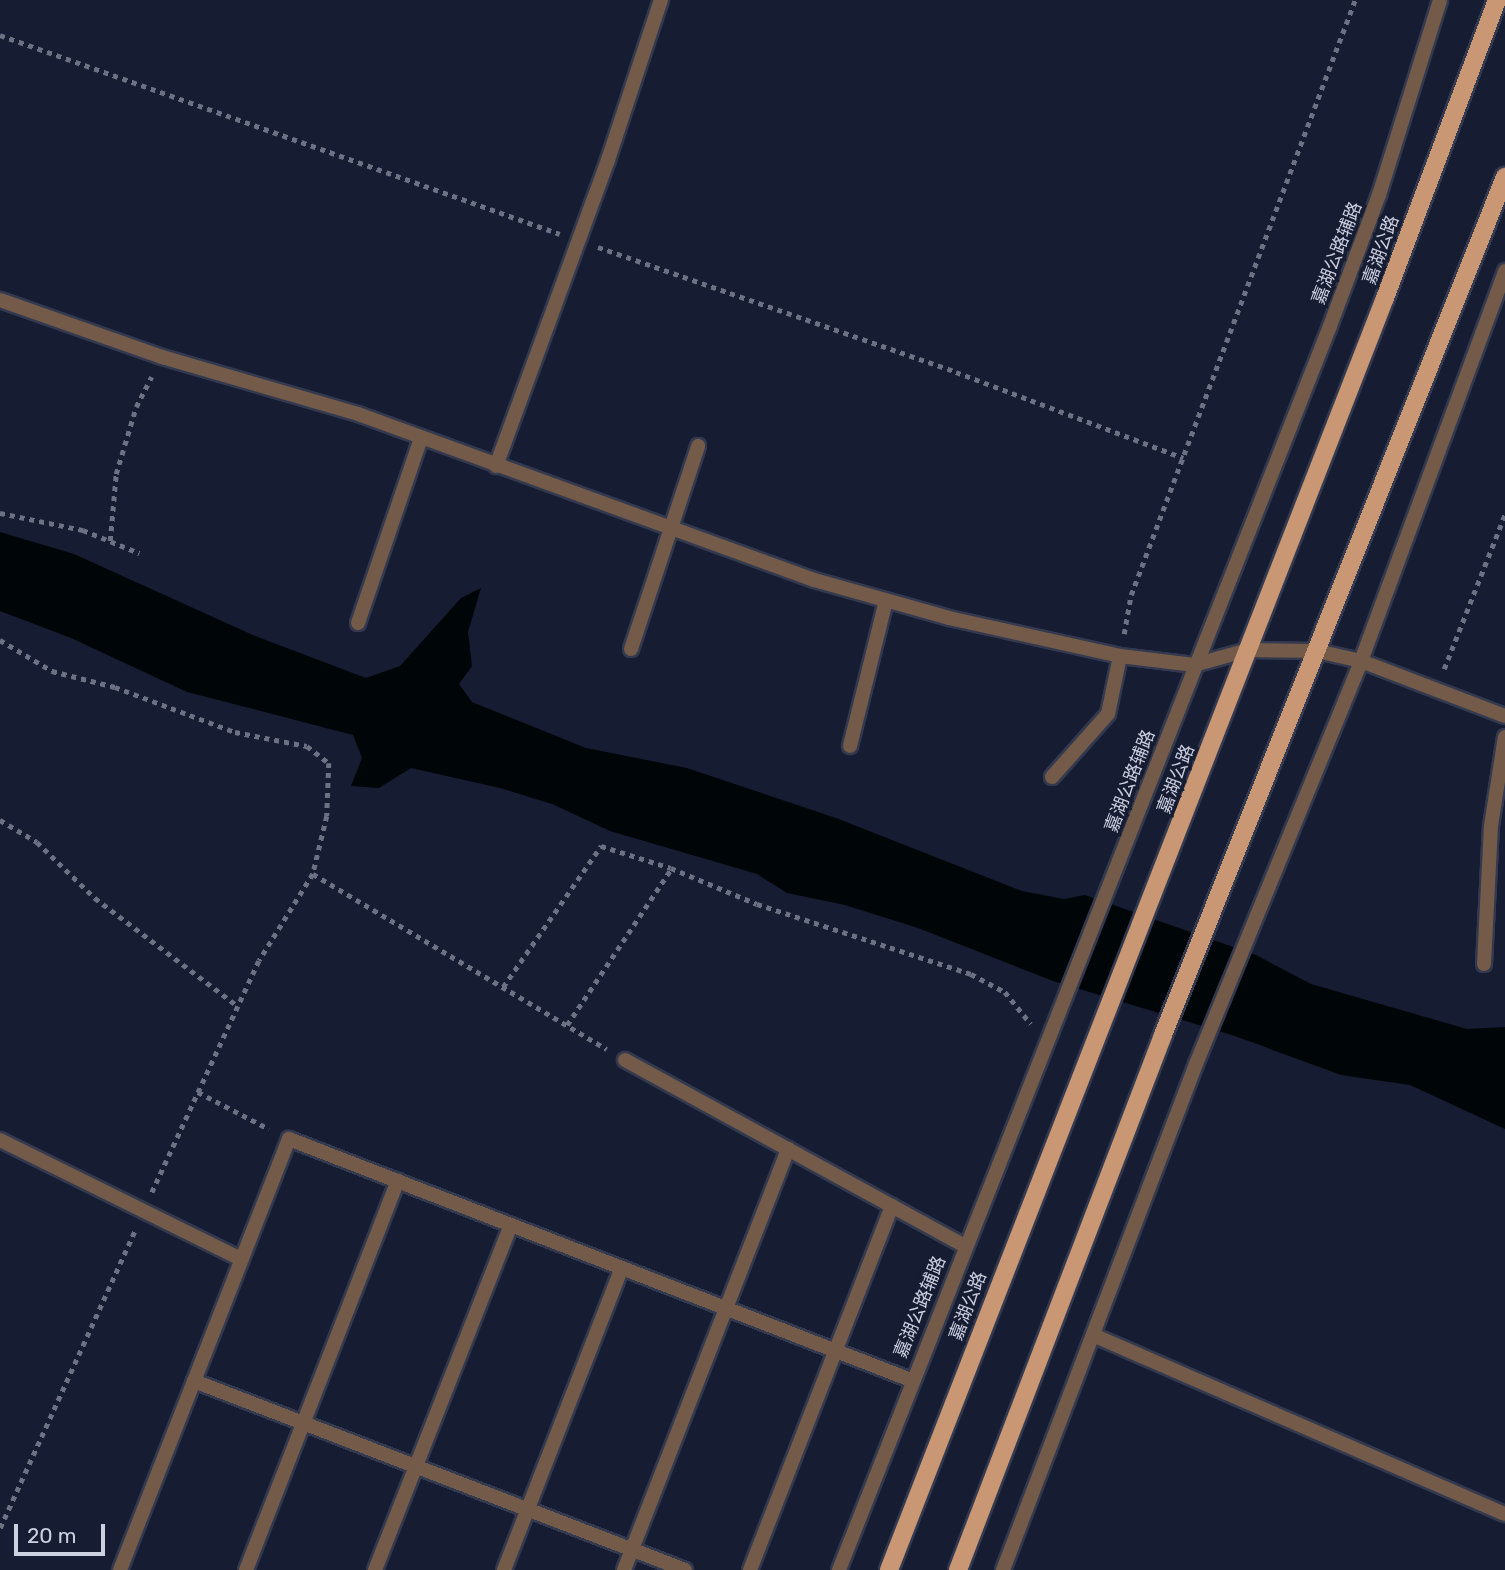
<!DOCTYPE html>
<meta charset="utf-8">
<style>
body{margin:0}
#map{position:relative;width:1505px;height:1570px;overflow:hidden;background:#161c32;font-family:Rubik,"Noto Sans SC",sans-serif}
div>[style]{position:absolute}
.water>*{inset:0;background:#000608}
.path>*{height:4.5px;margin-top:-2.25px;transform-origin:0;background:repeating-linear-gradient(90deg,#6c7184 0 5px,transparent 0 10px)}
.roads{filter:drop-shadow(2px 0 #33394e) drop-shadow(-2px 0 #33394e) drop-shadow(0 2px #33394e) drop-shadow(0 -2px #33394e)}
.lane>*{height:14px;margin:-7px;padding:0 7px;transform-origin:7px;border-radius:7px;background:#735a49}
.street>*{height:14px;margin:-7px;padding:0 7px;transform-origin:7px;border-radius:7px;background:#735a49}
.primary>*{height:18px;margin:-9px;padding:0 9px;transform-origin:9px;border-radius:9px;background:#ca9774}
span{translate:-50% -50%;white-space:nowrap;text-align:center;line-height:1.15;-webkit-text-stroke:7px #161c32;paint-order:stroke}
.street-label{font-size:18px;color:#ccd1e1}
.scale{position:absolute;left:14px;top:1524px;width:91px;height:32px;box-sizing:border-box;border:4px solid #ccd1e1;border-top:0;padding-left:9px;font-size:21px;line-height:24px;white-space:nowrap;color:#ccd1e1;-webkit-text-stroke:5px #161c32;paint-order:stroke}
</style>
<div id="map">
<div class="water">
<div style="clip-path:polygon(0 532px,74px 554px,255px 636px,366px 678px,400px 666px,461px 598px,481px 588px,468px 632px,472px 666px,459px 684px,472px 702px,586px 748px,687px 768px,836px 818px,1022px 891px,1064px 899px,1085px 895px,1256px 955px,1311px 984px,1467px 1029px,1505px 1027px,1505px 1129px,1410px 1085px,1341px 1075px,1235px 1036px,1053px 981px,918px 928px,845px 905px,787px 893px,757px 874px,610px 831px,552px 804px,500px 788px,411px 768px,379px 788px,351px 786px,362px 758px,353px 735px,187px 692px,71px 638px,0 611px)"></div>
</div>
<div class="path">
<div style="left:0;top:35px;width:594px;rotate:19.56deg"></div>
<div style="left:598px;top:247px;width:379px;rotate:19.2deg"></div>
<div style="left:956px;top:372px;width:243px;rotate:20.7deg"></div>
<div style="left:0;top:513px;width:85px;rotate:11.6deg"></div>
<div style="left:83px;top:530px;width:61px;rotate:22.3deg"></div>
<div style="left:110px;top:541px;width:67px;rotate:-84.9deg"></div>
<div style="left:116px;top:474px;width:70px;rotate:-73.4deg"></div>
<div style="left:136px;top:407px;width:34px;rotate:-63deg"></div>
<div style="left:1124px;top:634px;width:40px;rotate:-80deg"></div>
<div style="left:1131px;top:595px;width:636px;rotate:-69.37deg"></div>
<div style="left:0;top:640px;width:61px;rotate:30.8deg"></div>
<div style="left:52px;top:671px;width:65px;rotate:14.3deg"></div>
<div style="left:115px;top:687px;width:128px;rotate:20.6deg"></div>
<div style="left:235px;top:732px;width:73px;rotate:11deg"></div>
<div style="left:307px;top:746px;width:28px;rotate:38deg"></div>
<div style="left:329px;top:763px;width:53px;rotate:92.2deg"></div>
<div style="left:327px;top:816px;width:60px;rotate:103.6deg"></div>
<div style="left:313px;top:874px;width:102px;rotate:121.8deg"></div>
<div style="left:259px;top:961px;width:255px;rotate:114.8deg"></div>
<div style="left:1444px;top:669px;width:167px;rotate:-68.5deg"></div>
<div style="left:0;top:820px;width:43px;rotate:30.7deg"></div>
<div style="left:37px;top:842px;width:81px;rotate:44deg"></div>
<div style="left:95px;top:898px;width:179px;rotate:37.1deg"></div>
<div style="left:313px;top:874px;width:342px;rotate:30.8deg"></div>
<div style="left:503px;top:987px;width:172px;rotate:-55.2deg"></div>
<div style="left:601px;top:846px;width:73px;rotate:17.4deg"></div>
<div style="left:671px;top:868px;width:93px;rotate:22.7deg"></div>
<div style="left:757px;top:904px;width:225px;rotate:18.1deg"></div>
<div style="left:971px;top:974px;width:38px;rotate:28deg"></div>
<div style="left:1005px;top:992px;width:41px;rotate:50.9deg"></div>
<div style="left:567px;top:1025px;width:187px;rotate:-56.3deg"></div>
<div style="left:198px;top:1092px;width:80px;rotate:27.5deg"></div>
<div style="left:0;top:1528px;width:327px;rotate:-65.6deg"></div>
</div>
<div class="roads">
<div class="lane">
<div style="left:0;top:300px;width:172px;rotate:19.4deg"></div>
<div style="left:162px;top:357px;width:204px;rotate:16.2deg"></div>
<div style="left:358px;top:414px;width:485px;rotate:20deg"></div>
<div style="left:814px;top:580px;width:140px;rotate:15.7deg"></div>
<div style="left:949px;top:618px;width:175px;rotate:12.5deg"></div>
<div style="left:1120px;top:656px;width:75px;rotate:6.9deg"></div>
<div style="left:1194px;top:665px;width:56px;rotate:-15.5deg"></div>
<div style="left:1248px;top:650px;width:69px;rotate:0.8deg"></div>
<div style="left:1317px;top:651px;width:45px;rotate:12.8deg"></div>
<div style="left:1361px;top:661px;width:154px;rotate:20.9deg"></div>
<div style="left:496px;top:466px;width:326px;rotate:-69.9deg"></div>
<div style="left:608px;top:160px;width:169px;rotate:-71.7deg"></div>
<div style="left:358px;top:623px;width:195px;rotate:-71.2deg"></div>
<div style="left:631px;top:649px;width:214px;rotate:-71.7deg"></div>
<div style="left:850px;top:746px;width:150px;rotate:-76.1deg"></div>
<div style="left:1052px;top:777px;width:84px;rotate:-48.4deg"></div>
<div style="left:1108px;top:714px;width:59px;rotate:-78.3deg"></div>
<div style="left:1484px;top:964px;width:138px;rotate:-87.1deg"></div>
<div style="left:1491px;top:826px;width:90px;rotate:-81.1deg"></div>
<div style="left:625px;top:1060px;width:389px;rotate:28.7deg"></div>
<div style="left:0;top:1140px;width:269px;rotate:26.3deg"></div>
<div style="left:1093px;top:1335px;width:449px;rotate:23.5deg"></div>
</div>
<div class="street">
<div style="left:194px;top:1381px;width:526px;rotate:21.05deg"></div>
<div style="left:120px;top:1570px;width:463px;rotate:-68.6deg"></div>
<div style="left:289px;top:1139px;width:667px;rotate:21.18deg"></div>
<div style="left:246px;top:1570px;width:418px;rotate:-68.7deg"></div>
<div style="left:375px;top:1570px;width:371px;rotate:-68.5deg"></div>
<div style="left:504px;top:1570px;width:324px;rotate:-68.7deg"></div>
<div style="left:624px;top:1570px;width:452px;rotate:-68.7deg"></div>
<div style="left:750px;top:1570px;width:391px;rotate:-68.7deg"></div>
<div style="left:839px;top:1570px;width:1337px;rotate:-68.46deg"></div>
<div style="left:1330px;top:326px;width:140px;rotate:-69.5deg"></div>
<div style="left:1379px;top:195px;width:204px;rotate:-72.6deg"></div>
<div style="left:1003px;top:1570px;width:542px;rotate:-69.12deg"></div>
<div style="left:1196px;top:1064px;width:435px;rotate:-67.7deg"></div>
<div style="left:1361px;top:661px;width:416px;rotate:-69.7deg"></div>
</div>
<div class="primary">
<div style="left:889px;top:1570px;width:1365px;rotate:-68.7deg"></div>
<div style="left:1385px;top:298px;width:318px;rotate:-69.4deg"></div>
<div style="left:958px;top:1570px;width:573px;rotate:-69.03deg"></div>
<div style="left:1163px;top:1035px;width:924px;rotate:-68.27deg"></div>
</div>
</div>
<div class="street-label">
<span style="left:1381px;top:250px;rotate:-70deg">嘉湖公路</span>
<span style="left:1337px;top:253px;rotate:-69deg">嘉湖公路辅路</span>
<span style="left:1176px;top:779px;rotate:-69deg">嘉湖公路</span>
<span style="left:1130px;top:781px;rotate:-69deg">嘉湖公路辅路</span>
<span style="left:968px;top:1306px;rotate:-69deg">嘉湖公路</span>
<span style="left:920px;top:1307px;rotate:-68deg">嘉湖公路辅路</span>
</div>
<div class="scale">20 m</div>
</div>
